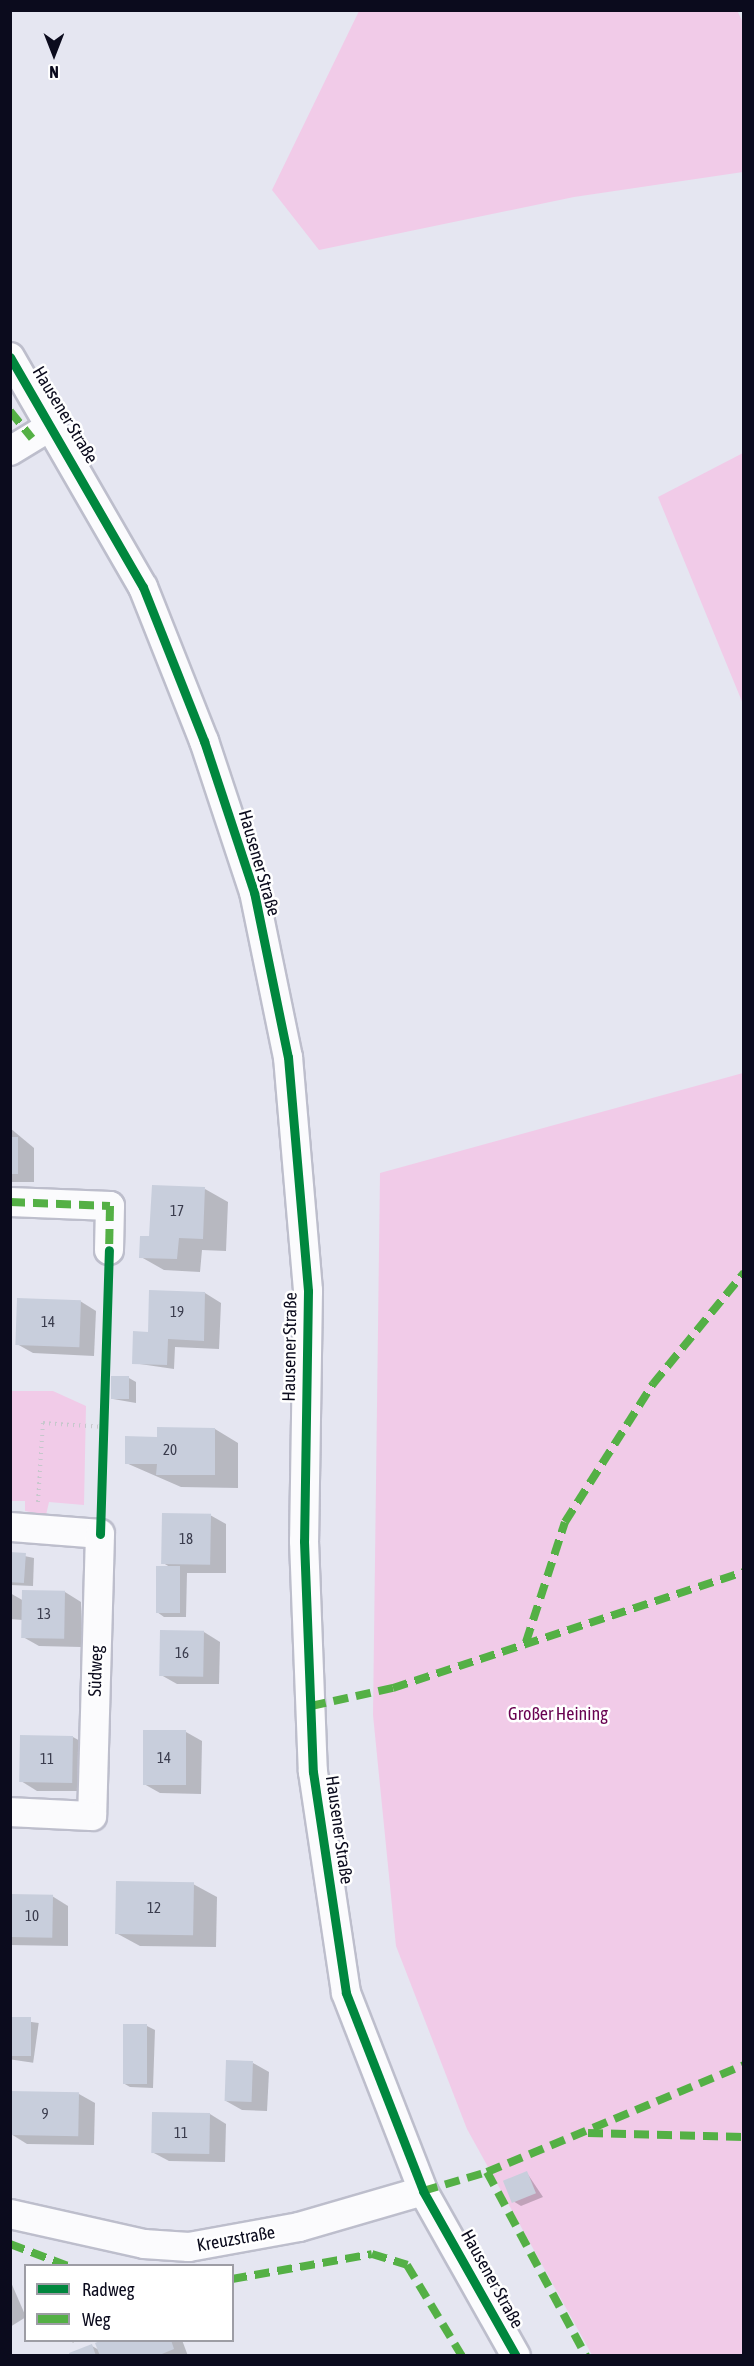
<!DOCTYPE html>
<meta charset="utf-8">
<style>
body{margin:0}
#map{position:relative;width:754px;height:2366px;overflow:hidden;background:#e5e6f1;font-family:"Asap Condensed",sans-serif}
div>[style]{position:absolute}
.green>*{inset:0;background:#f1cbe8}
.shadow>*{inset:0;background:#0003;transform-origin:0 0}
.building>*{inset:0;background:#c8cedc;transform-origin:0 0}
.path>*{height:4px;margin-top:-2px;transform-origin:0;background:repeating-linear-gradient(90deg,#c7c7cc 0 1.5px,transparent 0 6px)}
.roads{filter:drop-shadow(2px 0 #bdbecc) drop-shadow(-2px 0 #bdbecc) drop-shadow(0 2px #bdbecc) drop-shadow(0 -2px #bdbecc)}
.minor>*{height:28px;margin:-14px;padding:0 14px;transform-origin:14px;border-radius:14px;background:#fbfbfd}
.quiet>*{height:8px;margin-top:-4px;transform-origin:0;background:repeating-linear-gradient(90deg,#54b045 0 15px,transparent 0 23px)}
.cycleway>*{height:9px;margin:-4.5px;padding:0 4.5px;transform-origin:4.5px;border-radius:4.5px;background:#00873e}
span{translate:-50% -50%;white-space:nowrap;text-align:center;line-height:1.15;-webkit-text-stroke:5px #fff;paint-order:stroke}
.number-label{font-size:15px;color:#3a3c4d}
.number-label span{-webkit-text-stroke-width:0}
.street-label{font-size:18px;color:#0b0b1d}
.park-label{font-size:18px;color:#690351}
.frame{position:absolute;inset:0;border:12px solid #0b0b1d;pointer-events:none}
.legend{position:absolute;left:24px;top:2264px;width:210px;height:78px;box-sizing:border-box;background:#fff;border:2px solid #9d9da5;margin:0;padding:8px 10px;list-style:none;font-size:18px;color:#0b0b1d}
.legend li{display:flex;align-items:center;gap:12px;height:30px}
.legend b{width:30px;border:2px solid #9d9da5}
.north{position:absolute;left:24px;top:24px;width:60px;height:60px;-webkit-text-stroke:4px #fff;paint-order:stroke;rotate:180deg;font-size:16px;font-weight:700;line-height:24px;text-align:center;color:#0b0b1d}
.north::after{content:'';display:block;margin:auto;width:21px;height:27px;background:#0b0b1d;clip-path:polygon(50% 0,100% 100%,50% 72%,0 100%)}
</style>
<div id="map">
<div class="green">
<i style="clip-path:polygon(737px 10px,744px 25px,743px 172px,574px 197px,319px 250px,272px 190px,359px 11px)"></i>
<i style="clip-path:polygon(743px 453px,743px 704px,658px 497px)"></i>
<i style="clip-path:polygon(743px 1073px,743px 2355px,592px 2355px,467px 2129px,396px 1946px,373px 1715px,380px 1173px)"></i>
<i style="clip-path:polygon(11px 1391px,53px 1391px,86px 1406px,84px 1505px,49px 1502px,46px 1515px,25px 1511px,25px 1501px,11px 1501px)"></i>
</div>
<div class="shadow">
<i style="clip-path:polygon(10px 1128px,34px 1148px,34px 1182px,10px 1182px)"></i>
<i style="clip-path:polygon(205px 1189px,228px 1202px,226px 1251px,202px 1250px,200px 1272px,164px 1270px,141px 1257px)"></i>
<i style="clip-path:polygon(151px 1291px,205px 1293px,221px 1303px,219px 1349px,175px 1347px,174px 1369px,133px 1363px,149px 1333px)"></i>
<i style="clip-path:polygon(80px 1301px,96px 1311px,94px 1356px,33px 1353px,17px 1344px)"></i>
<i style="clip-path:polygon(129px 1378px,136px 1382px,136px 1403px,113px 1399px)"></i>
<i style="clip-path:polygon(158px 1429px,215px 1429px,238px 1443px,238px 1488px,181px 1487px,126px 1463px,158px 1438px)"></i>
<i style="clip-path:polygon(210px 1515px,226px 1524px,226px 1573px,187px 1573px,186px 1617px,164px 1617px,157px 1612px,170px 1567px,163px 1563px)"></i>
<i style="clip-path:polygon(10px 1553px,34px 1558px,33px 1586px,10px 1585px)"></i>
<i style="clip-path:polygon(24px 1592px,65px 1592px,81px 1602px,81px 1647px,39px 1646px,23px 1637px,23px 1620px,10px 1619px,10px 1593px,24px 1601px)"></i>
<i style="clip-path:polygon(204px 1632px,220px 1642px,219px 1684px,177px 1684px,161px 1675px)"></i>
<i style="clip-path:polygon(186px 1732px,202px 1741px,201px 1794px,160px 1793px,144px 1784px)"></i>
<i style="clip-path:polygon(73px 1737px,89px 1746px,88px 1791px,37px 1791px,21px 1781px)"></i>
<i style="clip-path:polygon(193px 1884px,217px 1897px,216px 1947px,140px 1946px,116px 1933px)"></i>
<i style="clip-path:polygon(10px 1896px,52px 1896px,68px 1906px,68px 1946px,10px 1945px)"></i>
<i style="left:10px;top:2019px;width:29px;height:40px;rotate:8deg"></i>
<i style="clip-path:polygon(147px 2026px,155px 2030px,153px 2088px,130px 2087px,123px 2083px)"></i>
<i style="clip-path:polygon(253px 2063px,269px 2072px,267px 2111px,242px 2110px,226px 2101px)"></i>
<i style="clip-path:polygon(79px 2094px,95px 2103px,94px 2145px,27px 2144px,11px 2134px)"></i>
<i style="clip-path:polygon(210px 2114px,226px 2124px,225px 2162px,169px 2161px,152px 2152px)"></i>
<i style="clip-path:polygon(527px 2173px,543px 2197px,521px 2206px,513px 2201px)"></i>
<i style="clip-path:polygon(10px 2280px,26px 2317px,10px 2327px)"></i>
<i style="clip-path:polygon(106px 2340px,182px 2340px,188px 2356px,71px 2356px,92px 2346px,99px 2350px)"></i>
</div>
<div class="building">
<i style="left:10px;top:1137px;width:8px;height:37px"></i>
<i style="clip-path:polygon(152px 1185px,205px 1187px,203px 1239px,179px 1238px,177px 1259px,139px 1258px,140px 1236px,149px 1236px)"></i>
<i style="clip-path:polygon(149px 1290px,205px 1292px,204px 1341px,168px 1339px,167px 1365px,132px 1364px,133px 1331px,148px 1332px)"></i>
<i style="left:17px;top:1298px;width:64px;height:47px;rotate:2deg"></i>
<i style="left:111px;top:1376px;width:18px;height:23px"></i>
<i style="clip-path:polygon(157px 1427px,215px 1428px,215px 1475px,156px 1475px,157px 1464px,125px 1464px,125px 1436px,157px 1437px)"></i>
<i style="left:162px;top:1513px;width:49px;height:51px;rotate:1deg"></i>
<i style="left:10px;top:1552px;width:16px;height:30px;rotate:4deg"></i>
<i style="left:156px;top:1566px;width:24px;height:47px"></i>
<i style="left:22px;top:1590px;width:43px;height:48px;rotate:1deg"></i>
<i style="left:160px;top:1630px;width:44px;height:46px;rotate:1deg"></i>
<i style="left:143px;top:1730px;width:43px;height:55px"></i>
<i style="left:20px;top:1735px;width:53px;height:47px;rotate:1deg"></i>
<i style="left:116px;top:1881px;width:78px;height:53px;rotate:1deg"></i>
<i style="left:10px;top:1894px;width:43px;height:43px;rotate:1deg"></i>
<i style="left:10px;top:2017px;width:21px;height:39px"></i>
<i style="left:123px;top:2024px;width:24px;height:60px"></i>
<i style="left:226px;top:2060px;width:27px;height:41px;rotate:2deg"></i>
<i style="left:10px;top:2091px;width:69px;height:44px;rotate:1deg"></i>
<i style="left:152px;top:2112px;width:58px;height:41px;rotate:1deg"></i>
<i style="left:527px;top:2171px;width:24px;height:26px;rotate:68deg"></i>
<i style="clip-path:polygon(102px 2340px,171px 2340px,174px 2349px,157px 2356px,100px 2356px,95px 2343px)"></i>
<i style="clip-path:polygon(92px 2344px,96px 2356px,70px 2356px,69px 2353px)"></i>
</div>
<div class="path">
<i style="left:38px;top:1502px;width:79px;rotate:-86.4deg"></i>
<i style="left:43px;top:1423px;width:60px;rotate:3.8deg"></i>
<i style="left:72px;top:2341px;width:3px;rotate:-18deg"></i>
</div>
<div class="roads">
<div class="minor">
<i style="left:10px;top:357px;width:266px;rotate:60deg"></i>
<i style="left:143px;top:587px;width:166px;rotate:68.4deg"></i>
<i style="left:204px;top:741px;width:159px;rotate:71.7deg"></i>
<i style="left:254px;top:892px;width:168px;rotate:78.4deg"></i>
<i style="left:288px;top:1057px;width:235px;rotate:85.1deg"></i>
<i style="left:308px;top:1291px;width:250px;rotate:90.9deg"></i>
<i style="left:304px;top:1541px;width:231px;rotate:87.8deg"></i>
<i style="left:313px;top:1772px;width:223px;rotate:81.5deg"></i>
<i style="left:346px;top:1993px;width:212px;rotate:68.7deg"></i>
<i style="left:423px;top:2191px;width:189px;rotate:60.6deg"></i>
<i style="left:10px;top:451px;width:50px;rotate:-31.2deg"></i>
<i style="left:10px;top:1202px;width:100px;rotate:2.3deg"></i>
<i style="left:110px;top:1206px;width:44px;rotate:91.3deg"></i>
<i style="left:10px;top:1527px;width:90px;rotate:4.4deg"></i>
<i style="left:100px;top:1534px;width:282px;rotate:91.6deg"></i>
<i style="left:92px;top:1816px;width:82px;rotate:-177.2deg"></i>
<i style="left:10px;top:2214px;width:137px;rotate:12.6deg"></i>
<i style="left:144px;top:2244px;width:45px;rotate:3.8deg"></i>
<i style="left:189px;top:2247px;width:112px;rotate:-10.3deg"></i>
<i style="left:299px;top:2227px;width:129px;rotate:-16.2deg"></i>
</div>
</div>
<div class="quiet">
<i style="left:10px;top:411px;width:35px;rotate:51deg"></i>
<i style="left:10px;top:1202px;width:100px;rotate:2.3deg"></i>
<i style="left:110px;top:1206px;width:48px;rotate:91.2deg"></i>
<i style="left:526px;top:1642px;width:126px;rotate:-72deg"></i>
<i style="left:565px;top:1522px;width:164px;rotate:-57.5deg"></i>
<i style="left:653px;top:1384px;width:144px;rotate:-50.7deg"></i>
<i style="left:311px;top:1706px;width:84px;rotate:-12.4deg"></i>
<i style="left:393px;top:1688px;width:370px;rotate:-18.3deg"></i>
<i style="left:588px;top:2133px;width:156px;rotate:1.5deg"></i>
<i style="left:487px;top:2172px;width:278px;rotate:-22.6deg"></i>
<i style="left:423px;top:2191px;width:67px;rotate:-16.5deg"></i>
<i style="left:487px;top:2172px;width:209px;rotate:61.7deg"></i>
<i style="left:10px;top:2244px;width:62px;rotate:20.8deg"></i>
<i style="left:232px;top:2279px;width:142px;rotate:-10.1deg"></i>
<i style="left:372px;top:2254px;width:37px;rotate:17deg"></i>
<i style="left:407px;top:2265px;width:106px;rotate:58.9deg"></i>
</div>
<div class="cycleway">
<i style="left:10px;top:357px;width:266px;rotate:60deg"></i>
<i style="left:143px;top:587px;width:166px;rotate:68.4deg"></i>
<i style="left:204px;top:741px;width:159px;rotate:71.7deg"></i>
<i style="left:254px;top:892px;width:168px;rotate:78.4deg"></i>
<i style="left:288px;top:1057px;width:235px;rotate:85.1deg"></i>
<i style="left:308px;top:1291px;width:250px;rotate:90.9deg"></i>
<i style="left:304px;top:1541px;width:231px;rotate:87.8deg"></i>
<i style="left:313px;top:1772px;width:223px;rotate:81.5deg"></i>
<i style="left:346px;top:1993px;width:212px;rotate:68.7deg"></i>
<i style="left:423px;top:2191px;width:189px;rotate:60.6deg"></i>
<i style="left:100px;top:1534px;width:284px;rotate:-88.2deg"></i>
</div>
<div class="number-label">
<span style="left:177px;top:1211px">17</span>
<span style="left:177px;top:1312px">19</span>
<span style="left:48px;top:1322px">14</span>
<span style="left:170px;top:1450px">20</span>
<span style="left:186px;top:1539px">18</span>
<span style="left:44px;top:1614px">13</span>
<span style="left:182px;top:1653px">16</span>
<span style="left:164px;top:1758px">14</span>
<span style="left:47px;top:1759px">11</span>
<span style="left:154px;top:1908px">12</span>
<span style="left:32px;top:1916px">10</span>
<span style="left:45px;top:2114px">9</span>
<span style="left:181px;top:2133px">11</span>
</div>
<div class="street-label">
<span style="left:65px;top:415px;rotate:59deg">Hausener Straße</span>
<span style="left:259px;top:863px;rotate:74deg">Hausener Straße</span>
<span style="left:290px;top:1347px;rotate:-89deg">Hausener Straße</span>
<span style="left:96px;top:1671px;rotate:-88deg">Südweg</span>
<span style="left:339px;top:1830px;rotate:82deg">Hausener Straße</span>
<span style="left:236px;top:2239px;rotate:-10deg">Kreuzstraße</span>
<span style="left:492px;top:2279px;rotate:61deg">Hausener Straße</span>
</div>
<div class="park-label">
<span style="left:558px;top:1714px">Großer Heining</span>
</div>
<div class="frame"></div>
<ul class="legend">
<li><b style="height:8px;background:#00873e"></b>Radweg</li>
<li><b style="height:8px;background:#54b045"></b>Weg</li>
</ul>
<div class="north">N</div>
</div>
